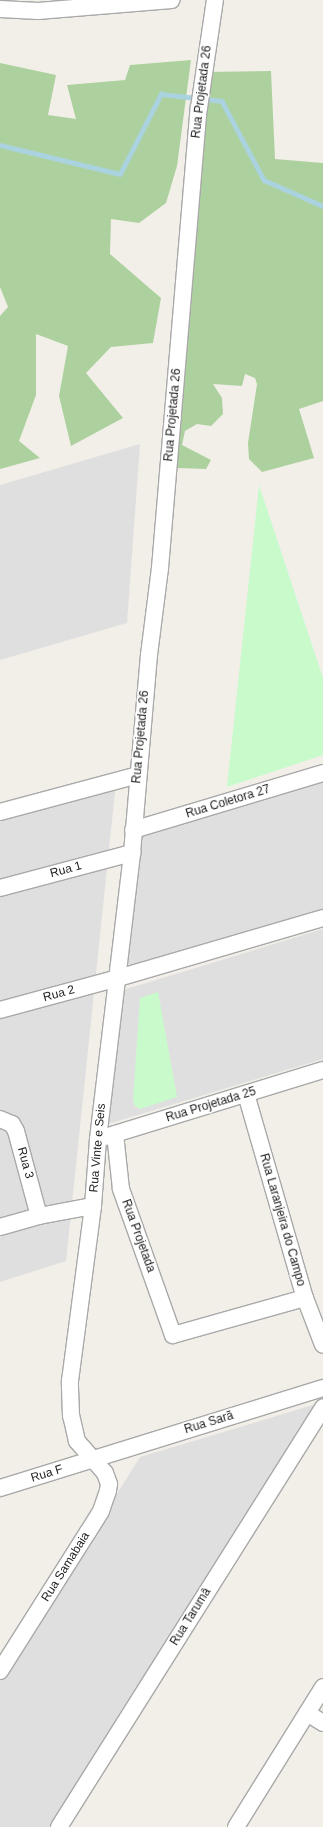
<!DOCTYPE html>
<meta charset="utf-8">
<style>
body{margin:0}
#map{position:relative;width:323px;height:1827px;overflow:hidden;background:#f2efe9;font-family:Arial,sans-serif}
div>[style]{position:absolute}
.residential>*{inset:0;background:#e0dfdf}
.forest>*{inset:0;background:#add19e}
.park>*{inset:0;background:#c8facc}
.stream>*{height:4.5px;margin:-2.25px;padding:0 2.25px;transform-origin:2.25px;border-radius:2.25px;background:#aad3df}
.roads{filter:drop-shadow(1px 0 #a9a9a9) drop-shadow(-1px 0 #a9a9a9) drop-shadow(0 1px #a9a9a9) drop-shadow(0 -1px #a9a9a9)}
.minor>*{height:16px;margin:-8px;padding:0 8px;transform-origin:8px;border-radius:8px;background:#fff}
span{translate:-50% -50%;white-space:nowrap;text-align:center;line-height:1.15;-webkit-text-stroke:3.5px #fff;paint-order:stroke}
.street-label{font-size:12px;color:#222}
</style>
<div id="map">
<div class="residential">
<i style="clip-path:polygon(140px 444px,127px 623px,0 660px,0 485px)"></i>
<i style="clip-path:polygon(323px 778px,323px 909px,125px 968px,137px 836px)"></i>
<i style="clip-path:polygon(116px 782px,66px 1261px,0 1282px,0 816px)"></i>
<i style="clip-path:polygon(323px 929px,323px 1059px,108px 1124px,120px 991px)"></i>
<i style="clip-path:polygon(323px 1402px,56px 1827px,0 1827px,0 1681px,140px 1457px)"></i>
</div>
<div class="forest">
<i style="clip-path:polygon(191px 60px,177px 166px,166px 203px,139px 223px,111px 219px,110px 254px,161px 298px,153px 343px,111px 347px,86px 373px,123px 418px,71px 446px,59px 396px,68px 346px,36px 334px,36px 395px,19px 441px,40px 458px,0 469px,0 316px,8px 307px,0 287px,0 63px,56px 75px,48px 115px,76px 119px,67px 85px,125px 80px,130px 65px)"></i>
<i style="clip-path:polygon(271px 71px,275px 159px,323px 163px,323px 401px,299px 409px,314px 458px,262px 472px,249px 459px,248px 443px,257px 384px,255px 378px,245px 374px,242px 386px,213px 384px,222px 398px,223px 414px,211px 426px,197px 424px,185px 431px,182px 445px,211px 460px,206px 469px,177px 468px,170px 462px,205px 72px)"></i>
</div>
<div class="park">
<i style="clip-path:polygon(259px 485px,323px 678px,323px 755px,227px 787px)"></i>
<i style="clip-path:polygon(158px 992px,177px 1097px,140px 1109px,135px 1106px,133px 1100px,140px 998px)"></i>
</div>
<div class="stream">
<i style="left:0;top:145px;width:123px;rotate:13.6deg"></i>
<i style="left:120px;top:174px;width:90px;rotate:-62.9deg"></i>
<i style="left:161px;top:94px;width:61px;rotate:6.5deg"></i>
<i style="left:222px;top:101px;width:89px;rotate:62deg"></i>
<i style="left:264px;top:180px;width:64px;rotate:23.8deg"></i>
</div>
<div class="roads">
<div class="minor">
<i style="left:0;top:9px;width:38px;rotate:3deg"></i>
<i style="left:38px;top:11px;width:134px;rotate:-4.7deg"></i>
<i style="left:0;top:812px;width:143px;rotate:-15deg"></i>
<i style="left:133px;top:830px;width:198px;rotate:-16.7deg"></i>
<i style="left:0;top:888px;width:137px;rotate:-14.9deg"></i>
<i style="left:0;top:1010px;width:122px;rotate:-15.2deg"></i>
<i style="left:118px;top:978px;width:214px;rotate:-16.3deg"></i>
<i style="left:246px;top:1094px;width:212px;rotate:73.9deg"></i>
<i style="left:305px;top:1298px;width:50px;rotate:69deg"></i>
<i style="left:0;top:1119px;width:13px;rotate:23deg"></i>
<i style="left:12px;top:1124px;width:8px;rotate:60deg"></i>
<i style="left:16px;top:1131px;width:88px;rotate:74.9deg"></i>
<i style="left:115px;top:1134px;width:55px;rotate:83.8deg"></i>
<i style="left:121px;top:1189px;width:155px;rotate:70.4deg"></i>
<i style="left:173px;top:1335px;width:137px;rotate:-15.7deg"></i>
<i style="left:105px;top:1137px;width:228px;rotate:-17.1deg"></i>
<i style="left:0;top:1227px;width:41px;rotate:-15.8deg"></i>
<i style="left:39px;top:1216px;width:55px;rotate:-10.5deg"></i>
<i style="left:0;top:1488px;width:338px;rotate:-17.2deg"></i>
<i style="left:0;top:1671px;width:165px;rotate:-57.7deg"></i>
<i style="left:88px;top:1532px;width:25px;rotate:-58deg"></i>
<i style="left:101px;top:1511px;width:21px;rotate:-71deg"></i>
<i style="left:108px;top:1491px;width:7px;rotate:-82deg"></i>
<i style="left:109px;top:1484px;width:12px;rotate:-110deg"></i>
<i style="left:105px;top:1473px;width:43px;rotate:-131.2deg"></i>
<i style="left:77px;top:1441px;width:26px;rotate:-103deg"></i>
<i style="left:71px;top:1416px;width:35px;rotate:-92deg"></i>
<i style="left:70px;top:1381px;width:177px;rotate:-82.5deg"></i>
<i style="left:93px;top:1206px;width:67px;rotate:-85.7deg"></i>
<i style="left:98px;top:1139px;width:288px;rotate:-83.2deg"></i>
<i style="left:132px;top:853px;width:199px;rotate:-85.1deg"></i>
<i style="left:149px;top:655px;width:88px;rotate:-82.8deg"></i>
<i style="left:160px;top:568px;width:462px;rotate:-85.2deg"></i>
<i style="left:199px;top:108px;width:109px;rotate:-81.6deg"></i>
<i style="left:307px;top:1713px;width:19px;rotate:32deg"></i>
<i style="left:59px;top:1827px;width:496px;rotate:-57.8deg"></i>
<i style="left:236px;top:1827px;width:165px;rotate:-58.1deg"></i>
</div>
</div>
<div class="street-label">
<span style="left:202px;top:92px;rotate:-83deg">Rua Projetada 26</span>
<span style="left:173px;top:415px;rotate:-85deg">Rua Projetada 26</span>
<span style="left:141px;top:737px;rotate:-85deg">Rua Projetada 26</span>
<span style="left:228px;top:802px;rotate:-17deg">Rua Coletora 27</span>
<span style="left:66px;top:870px;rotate:-15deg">Rua 1</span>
<span style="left:59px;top:994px;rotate:-15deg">Rua 2</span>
<span style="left:211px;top:1105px;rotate:-17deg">Rua Projetada 25</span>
<span style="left:98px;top:1148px;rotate:-85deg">Rua Vinte e Seis</span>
<span style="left:25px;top:1163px;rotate:75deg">Rua 3</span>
<span style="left:282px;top:1220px;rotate:74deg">Rua Laranjeira do Campo</span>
<span style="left:138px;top:1236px;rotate:70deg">Rua Projetada</span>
<span style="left:209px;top:1423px;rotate:-17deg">Rua Sarã</span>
<span style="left:47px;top:1474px;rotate:-17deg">Rua F</span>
<span style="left:66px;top:1567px;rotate:-58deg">Rua Samabaia</span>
<span style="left:191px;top:1617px;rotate:-58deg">Rua Tarumâ</span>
</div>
</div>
